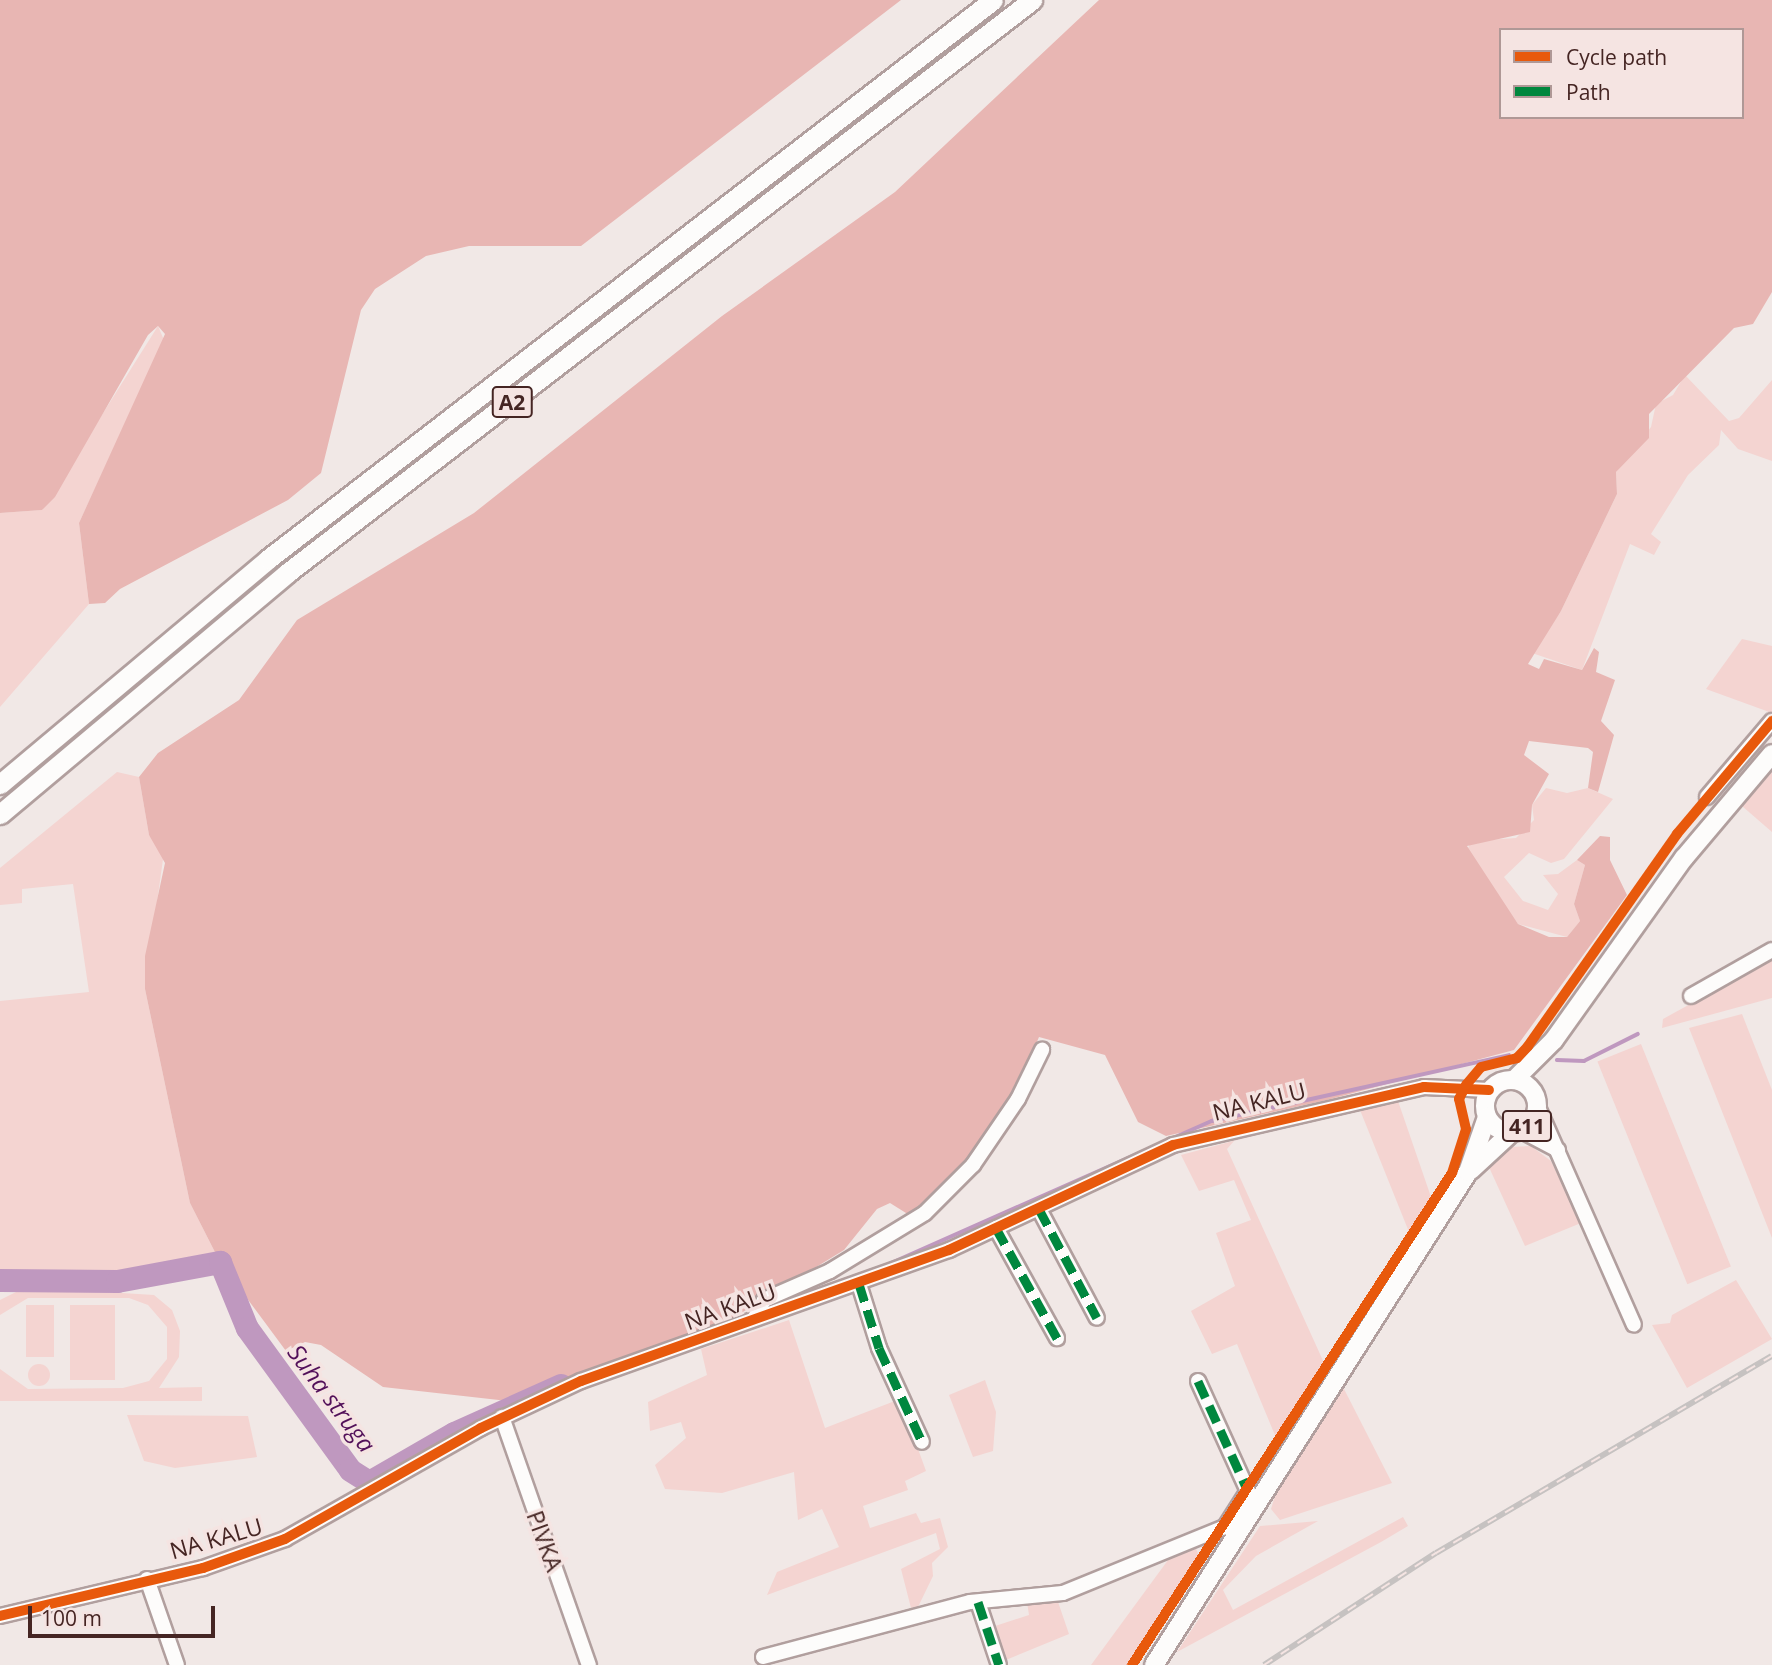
<!DOCTYPE html>
<style>
body{margin:0}
#map{position:relative;width:1772px;height:1665px;overflow:hidden;background:#f1e8e6;font-family:"Open Sans",sans-serif}
div>[style]{position:absolute}
.green>*{inset:0;background:#f4d4d1;transform-origin:0 0}
.round{border-radius:50%}
.forest>*{inset:0;background:#e8b6b3}
.stream>*{height:3.5px;margin:-1.75px;padding:0 1.75px;transform-origin:1.75px;border-radius:1.75px;background:#bf98bf}
.river>*{height:23px;margin:-11.5px;padding:0 11.5px;transform-origin:11.5px;border-radius:11.5px;background:#bf98bf}
.roads{filter:drop-shadow(2px 0 #b19f9e) drop-shadow(-2px 0 #b19f9e) drop-shadow(0 2px #b19f9e) drop-shadow(0 -2px #b19f9e)}
.minor>*{height:14px;margin:-7px;padding:0 7px;transform-origin:7px;border-radius:7px;background:#fdfcfb}
.major>*{height:18px;margin:-9px;padding:0 9px;transform-origin:9px;border-radius:9px;background:#fdfcfb}
.major>.ring{margin:-9px;padding:0;box-sizing:content-box;background:none;border:18px solid #fdfcfb;border-radius:50%}
.highway>*{height:19px;margin:-9.5px;padding:0 9.5px;transform-origin:9.5px;border-radius:9.5px;background:#fdfcfb}
.rail>*{height:6px;margin-top:-3px;transform-origin:0;background:repeating-linear-gradient(90deg,#f5e4e2 0 10px,#c6c2c1 0 20px);box-sizing:border-box;border-block:2px solid #c6c2c1}
.quiet>*{height:9px;margin-top:-4.5px;transform-origin:0;background:repeating-linear-gradient(90deg,#00873e 0 18px,transparent 0 27px)}
.cycleway>*{height:10px;margin:-5px;padding:0 5px;transform-origin:5px;border-radius:5px;background:#e8590c}
span{translate:-50% -50%;white-space:nowrap;text-align:center;line-height:1.15;-webkit-text-stroke:7px #f5e4e2;paint-order:stroke}
.shield-label span{padding:2px 5px;background:#f5e4e2;border:2px solid;border-radius:5px;-webkit-text-stroke-width:0}
.shield-label{font-size:21px;color:#452523;font-weight:700}
.street-label{font-size:23px;color:#452523}
.water-label{font-size:24px;color:#521059;font-style:italic}
.legend{position:absolute;left:1499px;top:28px;width:245px;height:91px;box-sizing:border-box;background:#f5e4e2;border:2px solid #af9896;margin:0;padding:9px 12px;list-style:none;font-size:21px;color:#452523}
.legend li{display:flex;align-items:center;gap:14px;height:35px}
.legend b{width:35px;border:2px solid #af9896}
.scale{position:absolute;left:28px;top:1606px;width:187px;height:32px;box-sizing:border-box;border:4px solid #452523;border-top:0;padding-left:9px;font-size:21px;line-height:24px;white-space:nowrap;color:#452523;-webkit-text-stroke:5px #f5e4e2;paint-order:stroke}
</style>
<div id="map">
<div class="green">
<i style="clip-path:polygon(158px 326px,164px 340px,79px 523px,89px 604px,0 707px,0 513px,42px 510px)"></i>
<i style="clip-path:polygon(1685px 375px,1729px 421px,1739px 418px,1772px 380px,1772px 461px,1738px 449px,1721px 430px,1719px 445px,1688px 475px,1651px 534px,1661px 542px,1654px 555px,1630px 544px,1582px 670px,1532px 653px,1561px 611px,1617px 494px,1616px 472px,1651px 427px,1656px 404px,1673px 395px)"></i>
<i style="clip-path:polygon(1742px 639px,1772px 646px,1772px 713px,1706px 689px)"></i>
<i style="clip-path:polygon(1772px 770px,1772px 832px,1742px 806px)"></i>
<i style="clip-path:polygon(117px 772px,139px 777px,149px 835px,164px 852px,145px 989px,190px 1203px,220px 1262px,117px 1281px,0 1280px,0 1001px,89px 992px,73px 884px,22px 889px,22px 903px,0 905px,0 868px)"></i>
<i style="clip-path:polygon(1546px 788px,1567px 793px,1588px 788px,1613px 799px,1564px 859px,1551px 863px,1529px 853px,1504px 877px,1523px 901px,1548px 910px,1558px 894px,1543px 875px,1558px 874px,1577px 860px,1585px 865px,1574px 904px,1580px 921px,1567px 937px,1518px 924px,1466px 853px,1471px 841px,1516px 838px,1534px 820px,1532px 805px)"></i>
<i style="clip-path:polygon(1772px 959px,1772px 998px,1662px 1028px,1663px 1019px)"></i>
<i style="clip-path:polygon(1742px 1014px,1772px 1090px,1772px 1238px,1689px 1028px)"></i>
<i style="left:1641px;top:1044px;width:240px;height:47px;rotate:68deg"></i>
<i style="clip-path:polygon(1398px 1101px,1431px 1197px,1409px 1232px,1360px 1110px)"></i>
<i style="clip-path:polygon(1326px 1116px,1234px 1141px,1227px 1149px,1325px 1365px,1277px 1440px,1237px 1344px,1212px 1354px,1191px 1311px,1235px 1286px,1216px 1233px,1251px 1220px,1234px 1180px,1199px 1191px,1181px 1155px)"></i>
<i style="clip-path:polygon(1531px 1146px,1551px 1161px,1581px 1223px,1525px 1246px,1488px 1165px,1510px 1147px)"></i>
<i style="clip-path:polygon(1736px 1280px,1772px 1339px,1687px 1388px,1652px 1325px,1670px 1323px,1672px 1315px)"></i>
<i style="clip-path:polygon(26px 1287px,154px 1295px,172px 1310px,180px 1331px,179px 1357px,159px 1388px,202px 1387px,202px 1401px,0 1401px,0 1369px,28px 1389px,123px 1388px,149px 1381px,167px 1359px,167px 1327px,148px 1305px,129px 1298px,28px 1298px,0 1315px,0 1300px)"></i>
<i style="left:26px;top:1305px;width:28px;height:52px"></i>
<i style="left:70px;top:1305px;width:45px;height:75px"></i>
<i style="clip-path:polygon(789px 1320px,825px 1428px,900px 1399px,926px 1471px,905px 1481px,908px 1490px,863px 1506px,870px 1528px,916px 1513px,921px 1523px,940px 1518px,948px 1547px,932px 1563px,933px 1576px,918px 1607px,911px 1608px,901px 1569px,940px 1549px,936px 1533px,767px 1595px,777px 1572px,839px 1547px,822px 1509px,798px 1520px,794px 1472px,722px 1493px,665px 1489px,655px 1465px,686px 1438px,681px 1422px,650px 1431px,648px 1402px,707px 1375px,701px 1349px)"></i>
<i class="round" style="left:28px;top:1364px;width:22px;height:22px"></i>
<i style="clip-path:polygon(985px 1380px,996px 1412px,993px 1451px,973px 1457px,949px 1395px)"></i>
<i style="clip-path:polygon(1343px 1387px,1392px 1483px,1280px 1520px,1271px 1509px,1275px 1496px)"></i>
<i style="clip-path:polygon(127px 1415px,248px 1416px,257px 1457px,175px 1468px,144px 1461px)"></i>
<i style="clip-path:polygon(1403px 1517px,1408px 1526px,1381px 1542px,1177px 1652px,1260px 1526px,1318px 1521px,1256px 1556px,1223px 1590px,1233px 1610px)"></i>
<i style="clip-path:polygon(1194px 1544px,1200px 1558px,1127px 1665px,1091px 1665px,1171px 1556px)"></i>
<i style="clip-path:polygon(1057px 1599px,1069px 1634px,1001px 1662px,989px 1628px,1029px 1615px,1027px 1602px)"></i>
</div>
<div class="forest">
<i style="clip-path:polygon(0 0,901px 0,581px 246px,469px 246px,426px 256px,375px 289px,361px 310px,321px 473px,288px 500px,120px 589px,105px 603px,89px 604px,79px 523px,165px 334px,158px 326px,148px 335px,55px 497px,42px 510px,0 513px)"></i>
<i style="clip-path:polygon(evenodd,1099px 0,1772px 0,1772px 292px,1753px 324px,1734px 328px,1649px 414px,1649px 438px,1616px 472px,1617px 494px,1561px 611px,1528px 664px,1539px 669px,1544px 659px,1582px 670px,1594px 648px,1599px 652px,1596px 672px,1615px 680px,1601px 721px,1614px 735px,1598px 792px,1588px 788px,1593px 752px,1588px 748px,1529px 741px,1524px 755px,1549px 774px,1532px 805px,1530px 832px,1467px 846px,1518px 924px,1549px 937px,1567px 937px,1580px 921px,1574px 904px,1585px 865px,1577px 860px,1600px 836px,1610px 837px,1610px 860px,1627px 895px,1514px 1050px,1327px 1100px,1166px 1136px,1138px 1122px,1105px 1055px,1039px 1037px,1004px 1120px,914px 1218px,890px 1203px,877px 1209px,844px 1250px,728px 1321px,517px 1402px,383px 1387px,321px 1345px,305px 1342px,286px 1351px,220px 1262px,190px 1203px,145px 989px,145px 956px,165px 863px,149px 835px,139px 777px,158px 753px,239px 700px,297px 620px,474px 513px,722px 316px,895px 192px,1099px 0,1501px 30px,1742px 30px,1742px 117px,1501px 117px,1501px 30px)"></i>
</div>
<div class="stream">
<i style="left:1557px;top:1060px;width:27px;rotate:2deg"></i>
<i style="left:1584px;top:1061px;width:60px;rotate:-26.6deg"></i>
<i style="left:889px;top:1264px;width:353px;rotate:-23.9deg"></i>
<i style="left:1212px;top:1121px;width:304px;rotate:-12.5deg"></i>
</div>
<div class="river">
<i style="left:0;top:1280px;width:117px;rotate:0.5deg"></i>
<i style="left:117px;top:1281px;width:105px;rotate:-10.5deg"></i>
<i style="left:220px;top:1262px;width:71px;rotate:67.8deg"></i>
<i style="left:247px;top:1328px;width:175px;rotate:54deg"></i>
<i style="left:350px;top:1470px;width:22px;rotate:32deg"></i>
<i style="left:369px;top:1482px;width:98px;rotate:-30deg"></i>
<i style="left:454px;top:1433px;width:117px;rotate:-24.2deg"></i>
</div>
<div class="roads">
<div class="minor">
<i style="left:1707px;top:797px;width:100px;rotate:-49.5deg"></i>
<i style="left:1691px;top:996px;width:93px;rotate:-29.6deg"></i>
<i style="left:1537px;top:1105px;width:240px;rotate:66.2deg"></i>
<i style="left:1520px;top:1130px;width:43px;rotate:27.8deg"></i>
<i style="left:1039px;top:1209px;width:123px;rotate:62deg"></i>
<i style="left:996px;top:1228px;width:126px;rotate:61deg"></i>
<i style="left:859px;top:1284px;width:67px;rotate:72.6deg"></i>
<i style="left:879px;top:1348px;width:103px;rotate:65.4deg"></i>
<i style="left:754px;top:1319px;width:21px;rotate:-62deg"></i>
<i style="left:764px;top:1300px;width:72px;rotate:-23.7deg"></i>
<i style="left:830px;top:1271px;width:111px;rotate:-31.4deg"></i>
<i style="left:925px;top:1213px;width:68px;rotate:-45deg"></i>
<i style="left:973px;top:1165px;width:80px;rotate:-55.7deg"></i>
<i style="left:1018px;top:1099px;width:55px;rotate:-63.9deg"></i>
<i style="left:1198px;top:1381px;width:121px;rotate:65.6deg"></i>
<i style="left:1248px;top:1491px;width:43px;rotate:122.6deg"></i>
<i style="left:502px;top:1417px;width:263px;rotate:70.7deg"></i>
<i style="left:147px;top:1579px;width:91px;rotate:70.8deg"></i>
<i style="left:978px;top:1602px;width:66px;rotate:71.6deg"></i>
<i style="left:0;top:1616px;width:209px;rotate:-13.3deg"></i>
<i style="left:203px;top:1568px;width:87px;rotate:-19.5deg"></i>
<i style="left:285px;top:1539px;width:225px;rotate:-29.5deg"></i>
<i style="left:481px;top:1428px;width:110px;rotate:-25.2deg"></i>
<i style="left:581px;top:1381px;width:391px;rotate:-19.6deg"></i>
<i style="left:949px;top:1250px;width:247px;rotate:-25.1deg"></i>
<i style="left:1173px;top:1145px;width:258px;rotate:-13deg"></i>
<i style="left:1424px;top:1087px;width:65px;rotate:2.6deg"></i>
<i style="left:763px;top:1657px;width:214px;rotate:-14.9deg"></i>
<i style="left:970px;top:1602px;width:93px;rotate:-5.5deg"></i>
<i style="left:1063px;top:1593px;width:175px;rotate:-22.2deg"></i>
<i style="left:1225px;top:1527px;width:18px"></i>
</div>
<div class="major">
<i style="left:1515px;top:1079px;width:55px;rotate:-45deg"></i>
<i style="left:1554px;top:1040px;width:224px;rotate:-54.5deg"></i>
<i style="left:1684px;top:858px;width:136px;rotate:-49.8deg"></i>
<i class="ring" style="left:1485px;top:1080px;width:34px;height:34px"></i>
<i style="left:1471px;top:1170px;width:56px;rotate:-42.8deg"></i>
<i style="left:1154px;top:1665px;width:585px;rotate:-57.51deg"></i>
<i style="left:1468px;top:1172px;width:58px;rotate:-70.9deg"></i>
</div>
<div class="highway">
<i style="left:0;top:784px;width:350px;rotate:-40deg"></i>
<i style="left:268px;top:559px;width:915px;rotate:-37.63deg"></i>
<i style="left:0;top:814px;width:375px;rotate:-40deg"></i>
<i style="left:287px;top:573px;width:940px;rotate:-37.56deg"></i>
</div>
</div>
<div class="rail">
<i style="left:1264px;top:1665px;width:205px;rotate:-33.1deg"></i>
<i style="left:1436px;top:1553px;width:389px;rotate:-30.4deg"></i>
</div>
<div class="quiet">
<i style="left:1039px;top:1209px;width:123px;rotate:62deg"></i>
<i style="left:996px;top:1228px;width:126px;rotate:61deg"></i>
<i style="left:859px;top:1284px;width:67px;rotate:72.6deg"></i>
<i style="left:879px;top:1348px;width:103px;rotate:65.4deg"></i>
<i style="left:1198px;top:1381px;width:121px;rotate:65.6deg"></i>
<i style="left:978px;top:1602px;width:66px;rotate:71.6deg"></i>
</div>
<div class="cycleway">
<i style="left:0;top:1616px;width:209px;rotate:-13.3deg"></i>
<i style="left:203px;top:1568px;width:87px;rotate:-19.5deg"></i>
<i style="left:285px;top:1539px;width:225px;rotate:-29.5deg"></i>
<i style="left:481px;top:1428px;width:110px;rotate:-25.2deg"></i>
<i style="left:581px;top:1381px;width:391px;rotate:-19.6deg"></i>
<i style="left:949px;top:1250px;width:247px;rotate:-25.1deg"></i>
<i style="left:1173px;top:1145px;width:258px;rotate:-13deg"></i>
<i style="left:1424px;top:1087px;width:65px;rotate:2.6deg"></i>
<i style="left:1132px;top:1665px;width:587px;rotate:-56.96deg"></i>
<i style="left:1452px;top:1173px;width:46px;rotate:-72.3deg"></i>
<i style="left:1466px;top:1129px;width:31px;rotate:-103deg"></i>
<i style="left:1459px;top:1099px;width:16px;rotate:-63deg"></i>
<i style="left:1466px;top:1085px;width:23px;rotate:-50deg"></i>
<i style="left:1481px;top:1067px;width:37px;rotate:-14deg"></i>
<i style="left:1517px;top:1058px;width:16px;rotate:-47deg"></i>
<i style="left:1528px;top:1046px;width:259px;rotate:-54.9deg"></i>
<i style="left:1677px;top:834px;width:148px;rotate:-49.9deg"></i>
</div>
<div class="shield-label">
<span style="left:512px;top:402px">A2</span>
<span style="left:1527px;top:1126px">411</span>
</div>
<div class="street-label">
<span style="left:1259px;top:1101px;rotate:-14deg">NA KALU</span>
<span style="left:730px;top:1306px;rotate:-20deg">NA KALU</span>
<span style="left:216px;top:1538px;rotate:-16deg">NA KALU</span>
<span style="left:545px;top:1541px;rotate:70deg">PIVKA</span>
</div>
<div class="water-label">
<span style="left:332px;top:1398px;rotate:53deg">Suha struga</span>
</div>
<ul class="legend">
<li><b style="height:9px;background:#e8590c"></b>Cycle path</li>
<li><b style="height:9px;background:#00873e"></b>Path</li>
</ul>
<div class="scale">100 m</div>
</div>
